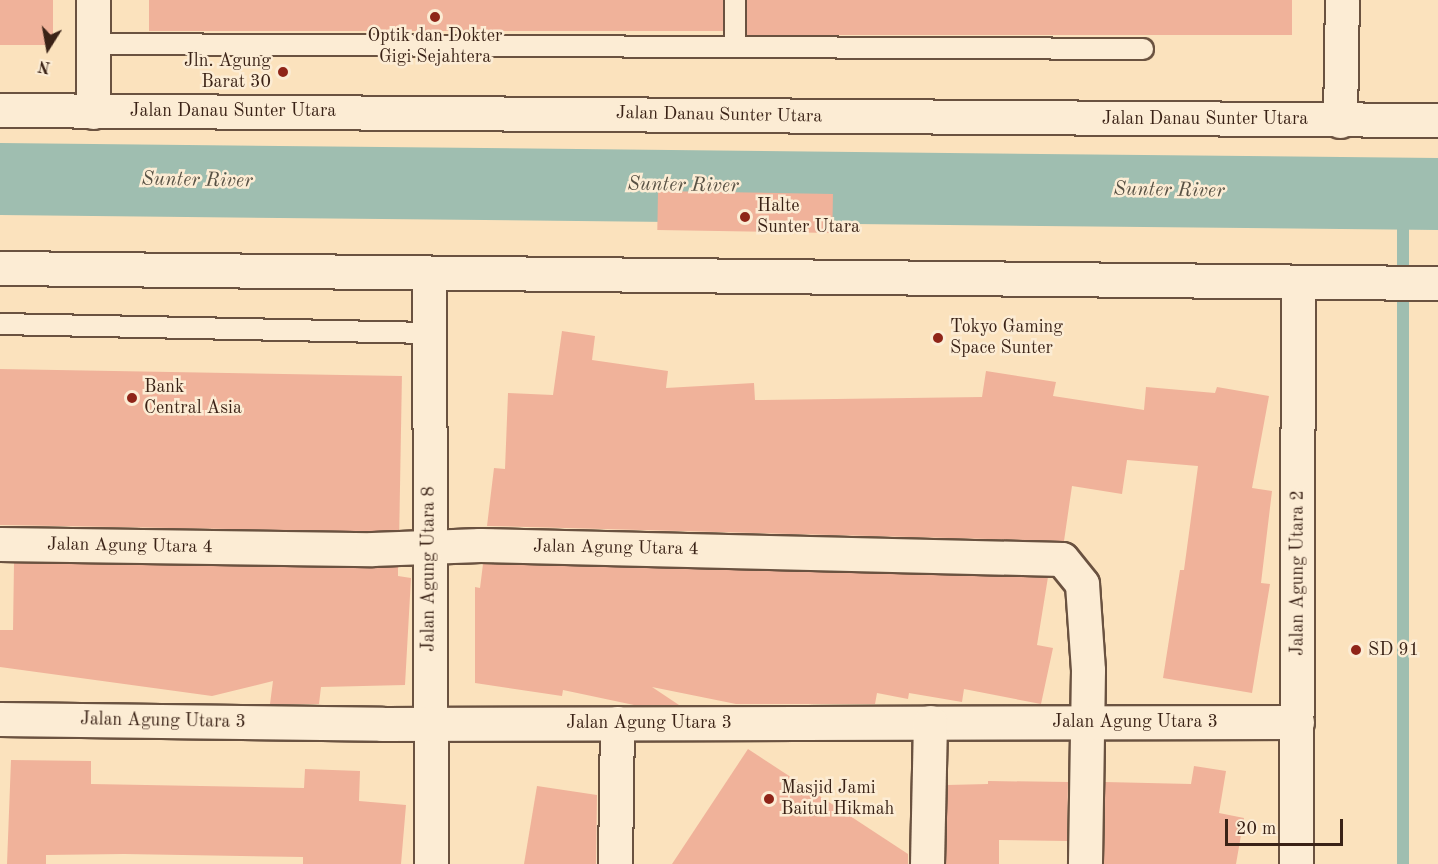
<!DOCTYPE html>
<style>
body{margin:0}
#map{position:relative;width:1438px;height:864px;overflow:hidden;background:#fbe2bd;font-family:"Old Standard TT",serif}
div>[style]{position:absolute}
.stream>*{height:12px;margin:-6px;padding:0 6px;transform-origin:6px;border-radius:6px;background:#9fbeb0}
.river>*{height:72px;margin:-36px;padding:0 36px;transform-origin:36px;border-radius:36px;background:#9fbeb0}
.building>*{inset:0;background:#f0b29a;transform-origin:0 0}
.roads{filter:drop-shadow(2px 0 #6a5240) drop-shadow(-2px 0 #6a5240) drop-shadow(0 2px #6a5240) drop-shadow(0 -2px #6a5240)}
.service>*{height:20px;margin:-10px;padding:0 10px;transform-origin:10px;border-radius:10px;background:#fcecd4}
.minor>*{height:33px;margin:-16.5px;padding:0 16.5px;transform-origin:16.5px;border-radius:16.5px;background:#fcecd4}
.secondary>*{height:33px;margin:-16.5px;padding:0 16.5px;transform-origin:16.5px;border-radius:16.5px;background:#fcecd4}
.dots>*{width:16px;height:16px;translate:-50% -50%;box-sizing:border-box;border:3px solid #fcecd4;border-radius:50%}
span{translate:-50% -50%;white-space:nowrap;text-align:center;line-height:1.15;-webkit-text-stroke:5px #fcecd4;paint-order:stroke}
.poi-label{font-size:18px;color:#3a2216}
.right{translate:-100% -50%;text-align:right}
.left{translate:0 -50%;text-align:left}
.street-label{font-size:18px;color:#3a2216}
.water-label{font-size:20px;color:#585144;font-style:italic}
.north{position:absolute;left:18px;top:18px;width:60px;height:60px;-webkit-text-stroke:4px #fcecd4;paint-order:stroke;rotate:191deg;font-size:16px;font-weight:700;line-height:24px;text-align:center;color:#3a2216}
.north::after{content:'';display:block;margin:auto;width:21px;height:27px;background:#3a2216;clip-path:polygon(50% 0,100% 100%,50% 72%,0 100%)}
.scale{position:absolute;left:1225px;top:819px;width:118px;height:27px;box-sizing:border-box;border:3px solid #3a2216;border-top:0;padding-left:8px;font-size:18px;line-height:21px;white-space:nowrap;color:#3a2216;-webkit-text-stroke:4px #fcecd4;paint-order:stroke}
</style>
<div id="map">
<div class="stream">
<i style="left:1403px;top:194px;width:670px;rotate:90deg"></i>
</div>
<div class="river">
<i style="left:0;top:179px;width:1438px;rotate:0.6deg"></i>
</div>
<div class="building">
<i style="left:0;top:0;width:53px;height:45px"></i>
<i style="left:149px;top:0;width:574px;height:31px"></i>
<i style="left:747px;top:0;width:545px;height:35px"></i>
<i style="left:658px;top:191px;width:175px;height:39px;rotate:1deg"></i>
<i style="clip-path:polygon(562px 331px,595px 336px,592px 360px,668px 371px,666px 388px,754px 383px,755px 400px,982px 397px,986px 371px,1056px 382px,1053px 396px,1144px 410px,1146px 387px,1215px 393px,1217px 387px,1269px 396px,1252px 488px,1272px 491px,1261px 583px,1270px 584px,1252px 693px,1163px 678px,1180px 570px,1184px 570px,1198px 466px,1127px 460px,1122px 494px,1072px 486px,1064px 541px,487px 526px,494px 468px,505px 469px,508px 393px,553px 395px)"></i>
<i style="left:0;top:369px;width:402px;height:156px;rotate:1deg"></i>
<i style="clip-path:polygon(14px 563px,398px 567px,398px 576px,411px 578px,405px 685px,321px 687px,319px 704px,270px 704px,273px 681px,212px 696px,0 667px,0 630px,13px 630px)"></i>
<i style="clip-path:polygon(483px 564px,1048px 577px,1037px 645px,1053px 648px,1041px 704px,964px 689px,962px 702px,909px 693px,908px 699px,877px 693px,875px 704px,736px 704px,652px 687px,679px 705px,634px 705px,563px 690px,562px 696px,475px 683px,475px 587px,480px 588px)"></i>
<i style="clip-path:polygon(748px 749px,908px 854px,908px 864px,672px 864px)"></i>
<i style="clip-path:polygon(11px 760px,91px 761px,91px 784px,304px 788px,305px 769px,360px 771px,359px 801px,406px 805px,401px 864px,303px 864px,303px 857px,124px 854px,46px 855px,46px 864px,7px 864px)"></i>
<i style="clip-path:polygon(1194px 766px,1226px 771px,1219px 813px,1244px 818px,1236px 864px,1104px 864px,1105px 782px,1191px 784px)"></i>
<i style="clip-path:polygon(988px 781px,1068px 782px,1067px 841px,999px 840px,999px 864px,946px 864px,947px 785px,988px 784px)"></i>
<i style="clip-path:polygon(537px 786px,597px 795px,596px 864px,524px 864px)"></i>
</div>
<div class="roads">
<div class="service">
<i style="left:735px;top:0;width:47px;rotate:90deg"></i>
<i style="left:93px;top:44px;width:1050px;rotate:0.27deg"></i>
<i style="left:0;top:324px;width:429px;rotate:1.2deg"></i>
</div>
<div class="minor">
<i style="left:93px;top:112px;width:112px;rotate:-90deg"></i>
<i style="left:1340px;top:121px;width:121px;rotate:-89.1deg"></i>
<i style="left:429px;top:273px;width:591px;rotate:89.81deg"></i>
<i style="left:0;top:544px;width:372px;rotate:0.8deg"></i>
<i style="left:372px;top:549px;width:108px;rotate:-2.1deg"></i>
<i style="left:480px;top:545px;width:582px;rotate:1.38deg"></i>
<i style="left:1062px;top:559px;width:32px;rotate:51deg"></i>
<i style="left:1082px;top:584px;width:86px;rotate:86deg"></i>
<i style="left:1088px;top:670px;width:194px;rotate:90.9deg"></i>
<i style="left:0;top:719px;width:382px;rotate:0.7deg"></i>
<i style="left:382px;top:724px;width:915px;rotate:-0.13deg"></i>
<i style="left:615px;top:864px;width:141px;rotate:-89.2deg"></i>
<i style="left:927px;top:864px;width:142px;rotate:-88.8deg"></i>
<i style="left:1296px;top:864px;width:581px;rotate:-89.8deg"></i>
</div>
<div class="secondary">
<i style="left:0;top:110px;width:1438px;rotate:0.4deg"></i>
<i style="left:0;top:268px;width:1438px;rotate:0.6deg"></i>
</div>
</div>
<div class="dots">
<i style="left:435px;top:17px;background:#8f2418"></i>
<i style="left:283px;top:72px;background:#8f2418"></i>
<i style="left:745px;top:217px;background:#8f2418"></i>
<i style="left:938px;top:338px;background:#8f2418"></i>
<i style="left:132px;top:398px;background:#8f2418"></i>
<i style="left:1356px;top:650px;background:#8f2418"></i>
<i style="left:769px;top:799px;background:#8f2418"></i>
</div>
<div class="poi-label">
<span style="left:435px;top:47px">Optik dan Dokter<br>Gigi Sejahtera</span>
<span class="right" style="left:271px;top:72px">Jln. Agung<br>Barat 30</span>
<span class="left" style="left:757px;top:217px">Halte<br>Sunter Utara</span>
<span class="left" style="left:950px;top:338px">Tokyo Gaming<br>Space Sunter</span>
<span class="left" style="left:144px;top:398px">Bank<br>Central Asia</span>
<span class="left" style="left:1368px;top:650px">SD 91</span>
<span class="left" style="left:781px;top:799px">Masjid Jami<br>Baitul Hikmah</span>
</div>
<div class="street-label">
<span style="left:233px;top:111px">Jalan Danau Sunter Utara</span>
<span style="left:719px;top:115px;rotate:1deg">Jalan Danau Sunter Utara</span>
<span style="left:1205px;top:119px">Jalan Danau Sunter Utara</span>
<span style="left:130px;top:546px;rotate:1deg">Jalan Agung Utara 4</span>
<span style="left:616px;top:548px;rotate:1deg">Jalan Agung Utara 4</span>
<span style="left:429px;top:569px;rotate:-90deg">Jalan Agung Utara 8</span>
<span style="left:1298px;top:573px;rotate:-90deg">Jalan Agung Utara 2</span>
<span style="left:163px;top:721px;rotate:1deg">Jalan Agung Utara 3</span>
<span style="left:1135px;top:722px">Jalan Agung Utara 3</span>
<span style="left:649px;top:723px">Jalan Agung Utara 3</span>
</div>
<div class="water-label">
<span style="left:197px;top:181px;rotate:1deg">Sunter River</span>
<span style="left:683px;top:186px;rotate:1deg">Sunter River</span>
<span style="left:1169px;top:191px;rotate:1deg">Sunter River</span>
</div>
<div class="north">N</div>
<div class="scale">20 m</div>
</div>
